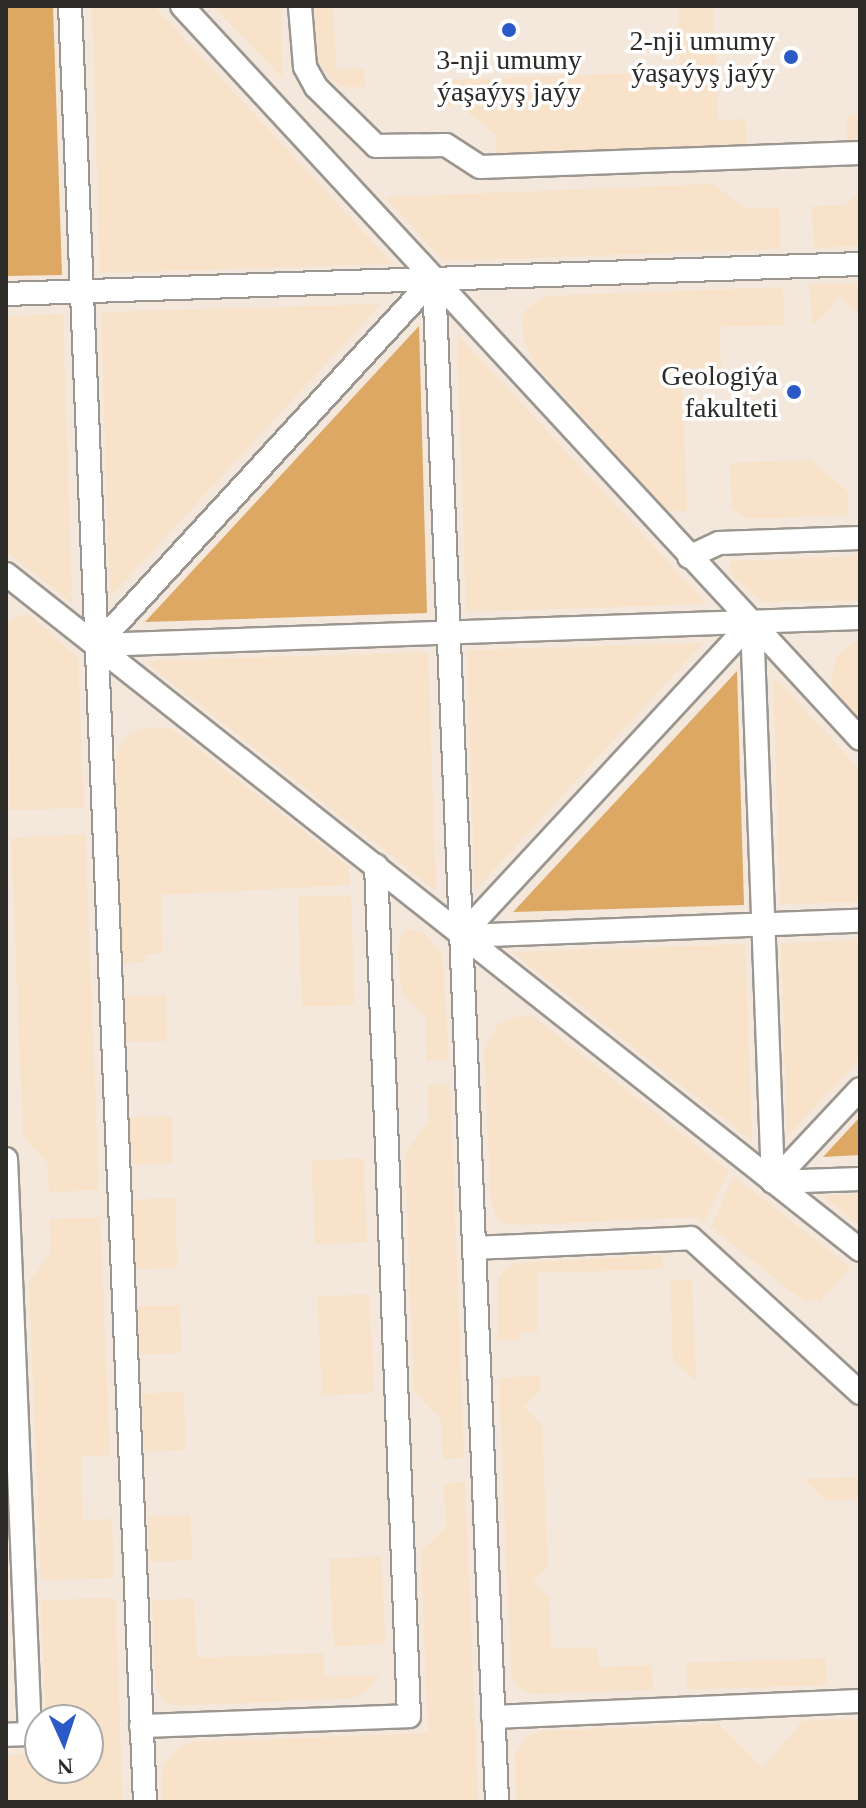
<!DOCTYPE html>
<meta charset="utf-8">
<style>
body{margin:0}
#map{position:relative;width:866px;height:1808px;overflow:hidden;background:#faf4ee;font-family:Georgia,serif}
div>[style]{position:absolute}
.built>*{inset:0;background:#f3e8db}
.green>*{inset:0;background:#f8e2c9;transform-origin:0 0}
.water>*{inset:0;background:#dda864}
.roads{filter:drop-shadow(2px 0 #9b968f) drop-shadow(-2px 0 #9b968f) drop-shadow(0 2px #9b968f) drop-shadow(0 -2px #9b968f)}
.lane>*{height:22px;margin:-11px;padding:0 11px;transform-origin:11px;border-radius:11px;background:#fff}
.dots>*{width:22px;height:22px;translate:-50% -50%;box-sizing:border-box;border:4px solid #fff;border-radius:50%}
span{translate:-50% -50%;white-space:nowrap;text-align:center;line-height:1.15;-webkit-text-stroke:7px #fff;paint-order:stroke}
.poi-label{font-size:28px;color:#2d2b28}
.right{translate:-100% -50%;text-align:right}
.frame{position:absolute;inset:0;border:8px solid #2d2b28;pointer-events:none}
.north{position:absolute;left:24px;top:1704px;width:80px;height:80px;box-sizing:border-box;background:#fff;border:2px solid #abaaa9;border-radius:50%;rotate:177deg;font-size:22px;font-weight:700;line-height:32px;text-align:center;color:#2d2b28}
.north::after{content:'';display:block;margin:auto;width:28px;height:36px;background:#2b5ac8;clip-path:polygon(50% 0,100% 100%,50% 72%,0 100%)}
</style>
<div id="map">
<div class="built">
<i style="clip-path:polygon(evenodd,6px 6px,860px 6px,860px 1802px,6px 1802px,6px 6px,40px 1720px,88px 1720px,88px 1768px,40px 1768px,40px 1720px)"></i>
</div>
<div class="green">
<i style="clip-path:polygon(92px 6px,154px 6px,393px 264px,100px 273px)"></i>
<i style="clip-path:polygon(213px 6px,281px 6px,283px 79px)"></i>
<i style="clip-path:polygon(314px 6px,333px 6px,336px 69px,364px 68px,365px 87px,342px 87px,329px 78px,318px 60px)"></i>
<i style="clip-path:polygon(678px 6px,713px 6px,718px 120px,746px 119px,747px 149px,496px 159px,496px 135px,459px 105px,448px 106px,447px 80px,680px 71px)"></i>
<i style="left:847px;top:115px;width:13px;height:30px"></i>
<i style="clip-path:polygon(713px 184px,746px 209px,779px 208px,780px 249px,443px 261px,385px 197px)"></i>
<i style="clip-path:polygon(860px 191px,860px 246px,814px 248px,812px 206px,846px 205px)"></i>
<i style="clip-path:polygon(860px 283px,860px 315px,840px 297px,816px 324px,812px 323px,810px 285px)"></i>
<i style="clip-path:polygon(783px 287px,784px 325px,720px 327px,721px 377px,682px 379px,687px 511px,667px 511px,535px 363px,524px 340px,522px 319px,526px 309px,545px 296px)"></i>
<i style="clip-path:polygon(381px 304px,110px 597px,101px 312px)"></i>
<i style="clip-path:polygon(63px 314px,72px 603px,6px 551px,6px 316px)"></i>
<i style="clip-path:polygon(457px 334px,707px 604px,466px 612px)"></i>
<i style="clip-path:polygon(811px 460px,848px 492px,848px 515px,748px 519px,732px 508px,730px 463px)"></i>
<i style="clip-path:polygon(860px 556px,860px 601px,763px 602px,733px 577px,729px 566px,732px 561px)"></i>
<i style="clip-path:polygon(19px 615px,30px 615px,78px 658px,84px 808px,10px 810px,6px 623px)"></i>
<i style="clip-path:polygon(860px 638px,860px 720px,833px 691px,831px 679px,837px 655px)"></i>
<i style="clip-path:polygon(703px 643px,475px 890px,467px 650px)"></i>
<i style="clip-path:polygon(428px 652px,436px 891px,144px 661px)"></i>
<i style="clip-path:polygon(773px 676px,860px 770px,860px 902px,780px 904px)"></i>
<i style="clip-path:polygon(143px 728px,170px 728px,183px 737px,349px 867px,350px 885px,161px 895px,163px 953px,145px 954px,145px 962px,122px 964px,116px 755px,126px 736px)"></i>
<i style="clip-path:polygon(85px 834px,99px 1190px,49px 1192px,48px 1164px,23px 1136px,11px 838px)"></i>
<i style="left:351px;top:895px;width:110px;height:53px;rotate:88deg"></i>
<i style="clip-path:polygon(405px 929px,423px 932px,442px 953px,449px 1059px,427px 1061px,425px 1017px,402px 993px,397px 949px)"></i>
<i style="clip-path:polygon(860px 940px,860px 1059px,787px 1136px,781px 943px)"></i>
<i style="clip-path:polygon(745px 944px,752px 1141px,512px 952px)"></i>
<i style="left:166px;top:995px;width:46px;height:42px;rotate:89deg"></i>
<i style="clip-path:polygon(523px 1015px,534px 1017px,729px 1171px,704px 1222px,697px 1217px,523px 1225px,502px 1223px,496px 1217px,491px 1202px,484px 1050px,499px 1023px)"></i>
<i style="clip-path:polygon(450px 1084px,464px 1458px,443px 1459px,441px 1419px,414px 1391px,405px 1153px,429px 1121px,428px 1085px)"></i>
<i style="left:171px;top:1116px;width:47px;height:42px;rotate:88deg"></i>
<i style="left:363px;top:1158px;width:84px;height:52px;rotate:87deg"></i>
<i style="clip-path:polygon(734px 1176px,850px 1267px,820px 1303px,811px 1297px,806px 1303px,711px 1227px)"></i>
<i style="clip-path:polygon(860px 1194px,860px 1226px,821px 1195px)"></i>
<i style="left:175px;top:1198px;width:70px;height:42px;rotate:88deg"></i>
<i style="clip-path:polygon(100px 1217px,110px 1455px,81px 1456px,83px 1520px,112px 1519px,114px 1578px,41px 1580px,29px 1282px,51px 1252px,50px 1219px)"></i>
<i style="clip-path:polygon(662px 1255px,663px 1269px,537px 1273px,538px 1332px,519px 1332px,519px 1340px,497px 1340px,497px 1281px,504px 1270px,514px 1263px)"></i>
<i style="clip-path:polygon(692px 1280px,696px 1380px,673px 1361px,670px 1281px)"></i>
<i style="left:369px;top:1294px;width:99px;height:52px;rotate:87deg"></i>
<i style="left:180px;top:1305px;width:48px;height:42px;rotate:88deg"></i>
<i style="clip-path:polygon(540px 1376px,541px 1389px,524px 1407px,542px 1425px,548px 1565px,533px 1582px,549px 1598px,551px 1648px,597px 1647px,599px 1667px,652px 1665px,653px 1690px,532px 1694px,518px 1687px,511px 1674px,499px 1378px)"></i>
<i style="left:184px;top:1392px;width:58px;height:42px;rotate:88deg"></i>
<i style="clip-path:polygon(860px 1477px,860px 1499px,825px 1500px,803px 1479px)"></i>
<i style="clip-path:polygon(465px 1482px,478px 1802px,161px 1802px,163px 1765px,179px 1747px,192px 1742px,428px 1733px,421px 1551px,446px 1527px,444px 1484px)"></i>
<i style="left:190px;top:1515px;width:45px;height:42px;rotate:87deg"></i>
<i style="left:381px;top:1556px;width:88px;height:52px;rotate:87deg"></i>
<i style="clip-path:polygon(115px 1598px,123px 1802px,6px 1802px,6px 1755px,40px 1753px,40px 1768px,88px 1768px,88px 1720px,46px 1720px,41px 1600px)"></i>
<i style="clip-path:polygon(194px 1598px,197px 1658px,323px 1653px,325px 1677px,380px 1675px,366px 1692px,354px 1698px,175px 1706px,165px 1702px,156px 1688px,152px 1601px)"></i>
<i style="left:826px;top:1658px;width:27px;height:140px;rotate:88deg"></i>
<i style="clip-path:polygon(860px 1718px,860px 1802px,517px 1802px,515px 1754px,528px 1736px,539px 1731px,719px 1724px,763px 1768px,802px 1721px)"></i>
</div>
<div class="water">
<i style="clip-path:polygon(6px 6px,53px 6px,62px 275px,6px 276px)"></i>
<i style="clip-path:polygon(419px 326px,427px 613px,145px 622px)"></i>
<i style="clip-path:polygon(737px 671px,744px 905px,513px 912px)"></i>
<i style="clip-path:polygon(860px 1117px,860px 1155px,823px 1157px)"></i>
</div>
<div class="roads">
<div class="lane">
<i style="left:70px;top:6px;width:1798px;rotate:87.61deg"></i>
<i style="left:182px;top:6px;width:998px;rotate:47.23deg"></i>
<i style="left:300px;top:6px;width:61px;rotate:85.3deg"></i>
<i style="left:305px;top:67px;width:23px;rotate:61deg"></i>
<i style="left:316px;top:87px;width:84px;rotate:44.5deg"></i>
<i style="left:376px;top:146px;width:70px;rotate:-0.8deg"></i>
<i style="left:446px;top:145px;width:40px;rotate:32.9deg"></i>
<i style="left:480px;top:167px;width:380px;rotate:-2.1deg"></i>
<i style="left:434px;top:279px;width:1524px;rotate:87.63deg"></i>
<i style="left:6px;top:294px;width:855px;rotate:-2.01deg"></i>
<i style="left:689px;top:557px;width:33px;rotate:-25deg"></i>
<i style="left:719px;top:543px;width:141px;rotate:-2deg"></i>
<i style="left:6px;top:574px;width:1089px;rotate:38.36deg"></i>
<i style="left:752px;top:622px;width:560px;rotate:87.85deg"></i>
<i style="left:97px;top:645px;width:763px;rotate:-2.03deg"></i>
<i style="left:97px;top:645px;width:498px;rotate:-47.4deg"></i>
<i style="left:461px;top:936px;width:428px;rotate:-47.2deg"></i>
<i style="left:461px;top:936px;width:399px;rotate:-2.2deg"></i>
<i style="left:6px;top:1159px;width:576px;rotate:87.61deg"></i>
<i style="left:30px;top:1734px;width:24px;rotate:178deg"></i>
<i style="left:773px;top:1182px;width:127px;rotate:-46.9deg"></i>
<i style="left:773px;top:1182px;width:87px;rotate:-2deg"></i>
<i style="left:474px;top:1248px;width:217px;rotate:-2.6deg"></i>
<i style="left:691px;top:1238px;width:229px;rotate:42.5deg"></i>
<i style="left:493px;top:1717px;width:367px;rotate:-2.5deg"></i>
<i style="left:141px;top:1726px;width:268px;rotate:-2.1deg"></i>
<i style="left:409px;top:1716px;width:851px;rotate:-92.22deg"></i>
</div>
</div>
<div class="dots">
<i style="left:509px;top:30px;background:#2b5ac8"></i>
<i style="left:791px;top:57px;background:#2b5ac8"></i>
<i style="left:794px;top:392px;background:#2b5ac8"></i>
</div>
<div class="poi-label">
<span class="right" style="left:775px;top:57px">2-nji umumy<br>ýaşaýyş jaýy</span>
<span style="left:509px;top:76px">3-nji umumy<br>ýaşaýyş jaýy</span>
<span class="right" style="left:778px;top:392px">Geologiýa<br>fakulteti</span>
</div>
<div class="frame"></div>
<div class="north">N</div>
</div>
